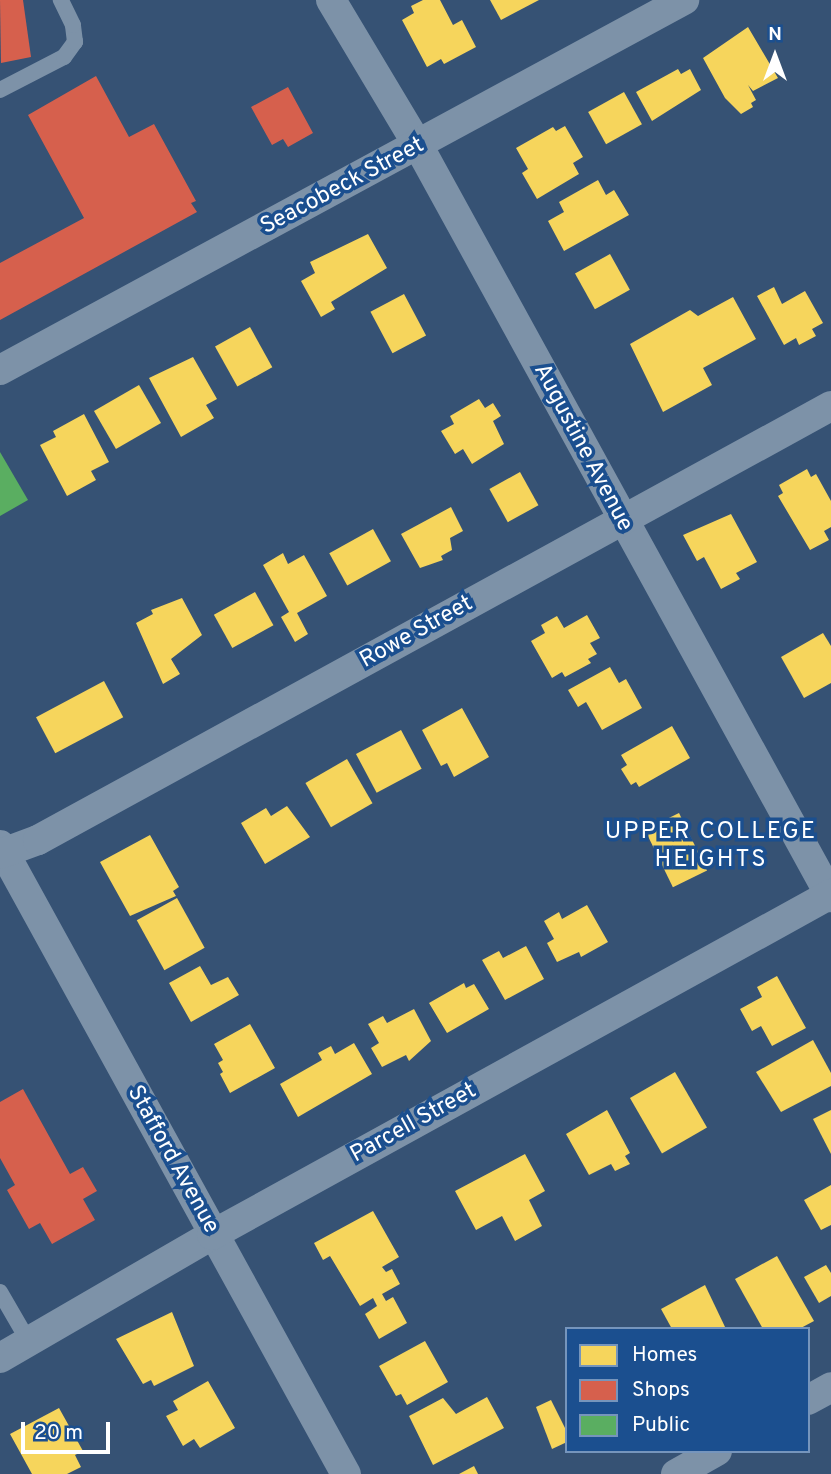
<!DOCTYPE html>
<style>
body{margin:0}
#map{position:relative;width:831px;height:1474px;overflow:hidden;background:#365274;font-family:Overpass,sans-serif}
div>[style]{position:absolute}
.homes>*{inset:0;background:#f6d55c;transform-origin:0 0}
.shops>*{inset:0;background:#d6604d}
.public>*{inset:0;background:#5aae61}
.service>*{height:16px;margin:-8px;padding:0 8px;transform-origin:8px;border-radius:8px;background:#7d92a8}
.minor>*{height:30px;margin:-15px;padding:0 15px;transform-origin:15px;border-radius:15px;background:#7d92a8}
span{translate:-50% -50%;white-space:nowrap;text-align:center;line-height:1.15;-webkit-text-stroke:7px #1b4f8f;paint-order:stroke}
.street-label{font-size:23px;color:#fff}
.neighbourhood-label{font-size:24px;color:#fff;letter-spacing:2px}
.legend{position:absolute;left:565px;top:1327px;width:245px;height:126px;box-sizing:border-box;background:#1b4f8f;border:2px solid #7695bc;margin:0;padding:9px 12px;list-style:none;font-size:21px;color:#fff}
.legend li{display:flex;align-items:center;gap:14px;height:35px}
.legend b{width:35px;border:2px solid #7695bc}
.north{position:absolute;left:740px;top:21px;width:70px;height:70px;-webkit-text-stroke:5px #1b4f8f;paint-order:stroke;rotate:0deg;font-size:19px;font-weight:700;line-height:28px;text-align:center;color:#fff}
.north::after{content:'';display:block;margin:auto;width:24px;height:32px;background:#fff;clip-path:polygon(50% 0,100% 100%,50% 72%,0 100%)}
.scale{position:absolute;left:21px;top:1422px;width:89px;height:32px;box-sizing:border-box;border:4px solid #fff;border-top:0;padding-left:9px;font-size:21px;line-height:24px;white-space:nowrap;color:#fff;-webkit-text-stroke:5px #1b4f8f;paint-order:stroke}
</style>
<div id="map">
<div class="homes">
<i style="clip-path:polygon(423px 0,440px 0,453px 25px,462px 20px,476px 47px,444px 64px,441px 59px,427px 67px,402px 20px,414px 13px,411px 6px)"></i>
<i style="clip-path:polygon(490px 0,539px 0,501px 20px)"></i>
<i style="clip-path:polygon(748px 27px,778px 78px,753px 91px,748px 85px,756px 100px,751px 103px,753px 107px,741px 114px,725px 98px,703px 58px)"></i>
<i style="clip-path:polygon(678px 69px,681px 74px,690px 69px,701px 90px,652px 121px,636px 92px)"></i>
<i style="left:624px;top:92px;width:37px;height:41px;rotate:61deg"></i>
<i style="clip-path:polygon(565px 126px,583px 157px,573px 163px,579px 174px,537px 199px,522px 173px,528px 169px,516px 148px,553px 127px,556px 131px)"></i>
<i style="clip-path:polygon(598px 180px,606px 195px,614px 190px,629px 215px,564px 251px,548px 221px,564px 212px,559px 202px)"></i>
<i style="clip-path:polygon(368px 234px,387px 268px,331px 302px,335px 309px,321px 317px,301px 281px,315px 273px,310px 262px)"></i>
<i style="left:610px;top:254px;width:41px;height:40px;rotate:61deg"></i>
<i style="clip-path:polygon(774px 287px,782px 304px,805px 291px,823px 323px,812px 329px,816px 336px,799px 345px,796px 338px,784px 345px,757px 296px)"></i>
<i style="left:404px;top:294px;width:47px;height:38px;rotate:62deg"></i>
<i style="clip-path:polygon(733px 297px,756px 339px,703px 368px,712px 385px,663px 412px,630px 344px,690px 310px,698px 316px)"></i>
<i style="left:250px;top:327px;width:46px;height:40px;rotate:61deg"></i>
<i style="clip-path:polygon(193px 357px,217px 399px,206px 405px,214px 418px,181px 437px,149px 378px)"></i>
<i style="left:139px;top:385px;width:44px;height:52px;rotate:60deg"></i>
<i style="clip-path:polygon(479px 399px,485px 408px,493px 403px,501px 416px,493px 421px,504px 444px,472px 464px,463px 449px,455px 454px,441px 431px,454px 424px,450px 416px)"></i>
<i style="clip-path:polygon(84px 414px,109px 462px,91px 471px,96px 480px,67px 496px,40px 445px,56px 437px,53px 431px)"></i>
<i style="clip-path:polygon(807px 469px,811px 477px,816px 474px,831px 501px,831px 527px,824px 531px,829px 540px,810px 550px,778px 496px,783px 493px,779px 485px)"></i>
<i style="left:520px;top:472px;width:38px;height:35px;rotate:61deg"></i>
<i style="clip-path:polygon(451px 507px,463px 531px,450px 538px,452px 550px,441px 556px,443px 560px,420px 568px,401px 534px)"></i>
<i style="clip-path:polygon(731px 514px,757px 562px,736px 573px,740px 579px,721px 589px,704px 557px,697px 561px,683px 535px)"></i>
<i style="left:373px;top:529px;width:37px;height:50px;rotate:61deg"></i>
<i style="clip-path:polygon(283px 553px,288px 564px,304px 555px,327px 596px,297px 613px,308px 634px,295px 642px,281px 617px,289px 612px,263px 565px)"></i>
<i style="left:255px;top:592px;width:38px;height:47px;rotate:61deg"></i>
<i style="clip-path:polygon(182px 598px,202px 635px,171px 659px,180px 674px,163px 684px,136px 623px,153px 614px,151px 610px)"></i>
<i style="clip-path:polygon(587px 615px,600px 638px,590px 643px,597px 654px,588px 659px,591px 663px,565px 677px,562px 672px,552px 678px,531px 641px,545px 633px,541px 625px,557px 616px,564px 628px)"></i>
<i style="clip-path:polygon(823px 633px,831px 646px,831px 683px,804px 698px,781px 657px)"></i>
<i style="clip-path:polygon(610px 667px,619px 683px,626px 679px,642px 708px,602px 730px,586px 702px,578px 707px,568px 690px)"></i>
<i style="left:104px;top:681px;width:41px;height:77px;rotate:62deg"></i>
<i style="clip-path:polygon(462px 708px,489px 757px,454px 777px,447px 763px,441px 766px,422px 730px)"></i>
<i style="clip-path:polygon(672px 726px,690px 758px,639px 787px,636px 782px,631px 785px,621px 769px,627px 765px,621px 755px)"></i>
<i style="left:401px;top:730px;width:44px;height:51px;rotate:62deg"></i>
<i style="left:347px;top:759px;width:51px;height:48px;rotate:60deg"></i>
<i style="clip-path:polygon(287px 806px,310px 837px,265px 864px,241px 823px,266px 808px,271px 816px)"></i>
<i style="left:679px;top:813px;width:64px;height:38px;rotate:64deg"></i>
<i style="clip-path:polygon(150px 835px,179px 887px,173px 891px,176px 896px,130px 916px,100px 862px)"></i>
<i style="left:177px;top:898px;width:57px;height:46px;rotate:61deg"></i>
<i style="clip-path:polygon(587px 905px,608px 942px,581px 957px,579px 952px,557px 962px,547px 943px,554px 939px,544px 921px,559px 912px,562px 919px)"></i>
<i style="clip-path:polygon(526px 946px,544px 979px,505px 1000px,482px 960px,499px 951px,503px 958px)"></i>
<i style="clip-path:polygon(200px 966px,211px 985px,228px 977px,239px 995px,191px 1022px,169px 983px)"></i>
<i style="clip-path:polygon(777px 976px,806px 1028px,772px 1046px,761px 1026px,752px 1031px,740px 1009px,762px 997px,757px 987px)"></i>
<i style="clip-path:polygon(464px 983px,466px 988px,474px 984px,489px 1009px,447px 1033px,429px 1003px)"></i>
<i style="clip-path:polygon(414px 1009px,431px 1041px,409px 1061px,406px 1055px,382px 1067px,371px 1048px,379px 1043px,368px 1024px,383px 1016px,387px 1023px)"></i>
<i style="clip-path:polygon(250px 1024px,275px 1068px,230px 1093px,220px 1074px,223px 1072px,218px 1063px,223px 1060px,214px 1044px)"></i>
<i style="clip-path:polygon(813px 1040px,831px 1073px,831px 1086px,781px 1112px,756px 1072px)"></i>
<i style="clip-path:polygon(354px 1043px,372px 1074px,298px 1117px,280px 1084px,322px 1060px,318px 1053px,331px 1046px,335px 1054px)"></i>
<i style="left:675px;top:1072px;width:64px;height:52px;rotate:60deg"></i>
<i style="clip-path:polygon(607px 1110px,630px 1153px,625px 1156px,630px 1164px,615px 1171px,611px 1164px,589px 1175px,566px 1134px)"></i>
<i style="clip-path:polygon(831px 1110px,831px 1154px,813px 1119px)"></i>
<i style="clip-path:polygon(525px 1154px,545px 1191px,529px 1200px,542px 1226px,515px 1241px,502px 1216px,476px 1230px,455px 1191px)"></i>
<i style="clip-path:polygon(831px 1185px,831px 1225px,821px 1230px,804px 1200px)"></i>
<i style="clip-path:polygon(373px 1211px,399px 1257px,382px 1267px,386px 1272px,392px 1269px,400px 1284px,382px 1294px,386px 1301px,393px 1297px,407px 1323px,379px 1339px,365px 1314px,377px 1306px,373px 1298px,360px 1306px,330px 1256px,323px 1260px,314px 1243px)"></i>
<i style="clip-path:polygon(777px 1256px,814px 1321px,799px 1329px,763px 1329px,735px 1279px)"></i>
<i style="clip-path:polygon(826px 1265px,831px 1273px,831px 1296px,819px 1303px,804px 1277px)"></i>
<i style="clip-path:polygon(705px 1285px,726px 1329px,672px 1329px,661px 1309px)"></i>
<i style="clip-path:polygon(172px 1312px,194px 1366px,154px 1386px,151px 1380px,143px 1384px,116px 1339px)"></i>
<i style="clip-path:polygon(425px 1341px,448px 1382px,407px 1405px,401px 1394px,396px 1396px,379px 1366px)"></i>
<i style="clip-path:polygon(208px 1381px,235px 1428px,200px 1448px,194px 1439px,183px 1446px,166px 1416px,178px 1410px,173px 1401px)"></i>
<i style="clip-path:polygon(487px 1397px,504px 1428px,433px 1465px,409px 1416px,443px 1398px,456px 1414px)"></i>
<i style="clip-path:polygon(551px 1400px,567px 1432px,567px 1442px,552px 1449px,536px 1407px)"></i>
<i style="clip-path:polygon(59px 1408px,83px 1451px,75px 1455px,81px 1467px,67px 1474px,32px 1474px,10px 1434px)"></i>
<i style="clip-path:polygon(474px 1466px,478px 1474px,459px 1474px)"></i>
</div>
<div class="shops">
<i style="clip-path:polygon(0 0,23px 0,31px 57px,1px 63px)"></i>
<i style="clip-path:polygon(96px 76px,129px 137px,154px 124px,196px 201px,191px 203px,197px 212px,0 320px,0 263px,84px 218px,28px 115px)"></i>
<i style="clip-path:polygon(288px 87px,313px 133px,288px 147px,283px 139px,272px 145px,251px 107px)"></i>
<i style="clip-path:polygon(23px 1089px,70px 1174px,83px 1167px,97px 1191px,83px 1199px,95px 1220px,52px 1244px,40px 1223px,29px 1229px,7px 1190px,15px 1185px,0 1158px,0 1102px)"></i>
</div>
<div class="public">
<i style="clip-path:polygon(0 452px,28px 500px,0 516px)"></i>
</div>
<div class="service">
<i style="left:0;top:90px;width:72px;rotate:-27.3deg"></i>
<i style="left:64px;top:57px;width:19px;rotate:-54deg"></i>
<i style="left:75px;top:42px;width:17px;rotate:-97deg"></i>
<i style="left:73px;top:25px;width:28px;rotate:-116deg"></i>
<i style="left:0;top:1292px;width:58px;rotate:59.9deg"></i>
</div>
<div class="minor">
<i style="left:331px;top:0;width:171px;rotate:59.1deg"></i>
<i style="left:419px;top:147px;width:856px;rotate:61.22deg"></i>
<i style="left:0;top:370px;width:778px;rotate:-28.41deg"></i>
<i style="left:0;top:845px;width:718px;rotate:61.19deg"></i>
<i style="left:0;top:854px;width:40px;rotate:-20.2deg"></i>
<i style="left:38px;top:840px;width:904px;rotate:-28.69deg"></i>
<i style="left:0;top:1358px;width:245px;rotate:-30.1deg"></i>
<i style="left:212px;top:1235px;width:707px;rotate:-28.85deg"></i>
<i style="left:808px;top:1400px;width:26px;rotate:-29deg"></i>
<i style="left:676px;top:1474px;width:47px;rotate:-29.3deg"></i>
</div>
<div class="street-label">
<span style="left:343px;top:187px;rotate:-28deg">Seacobeck Street</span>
<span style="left:582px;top:448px;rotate:62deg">Augustine Avenue</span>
<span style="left:417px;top:633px;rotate:-29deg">Rowe Street</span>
<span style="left:414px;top:1124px;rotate:-29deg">Parcell Street</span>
<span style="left:172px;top:1160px;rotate:61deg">Stafford Avenue</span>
</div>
<div class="neighbourhood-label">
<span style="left:711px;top:847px">UPPER COLLEGE<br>HEIGHTS</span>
</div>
<ul class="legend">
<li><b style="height:19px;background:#f6d55c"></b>Homes</li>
<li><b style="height:19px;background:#d6604d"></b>Shops</li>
<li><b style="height:19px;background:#5aae61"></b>Public</li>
</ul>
<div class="north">N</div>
<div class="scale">20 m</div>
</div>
